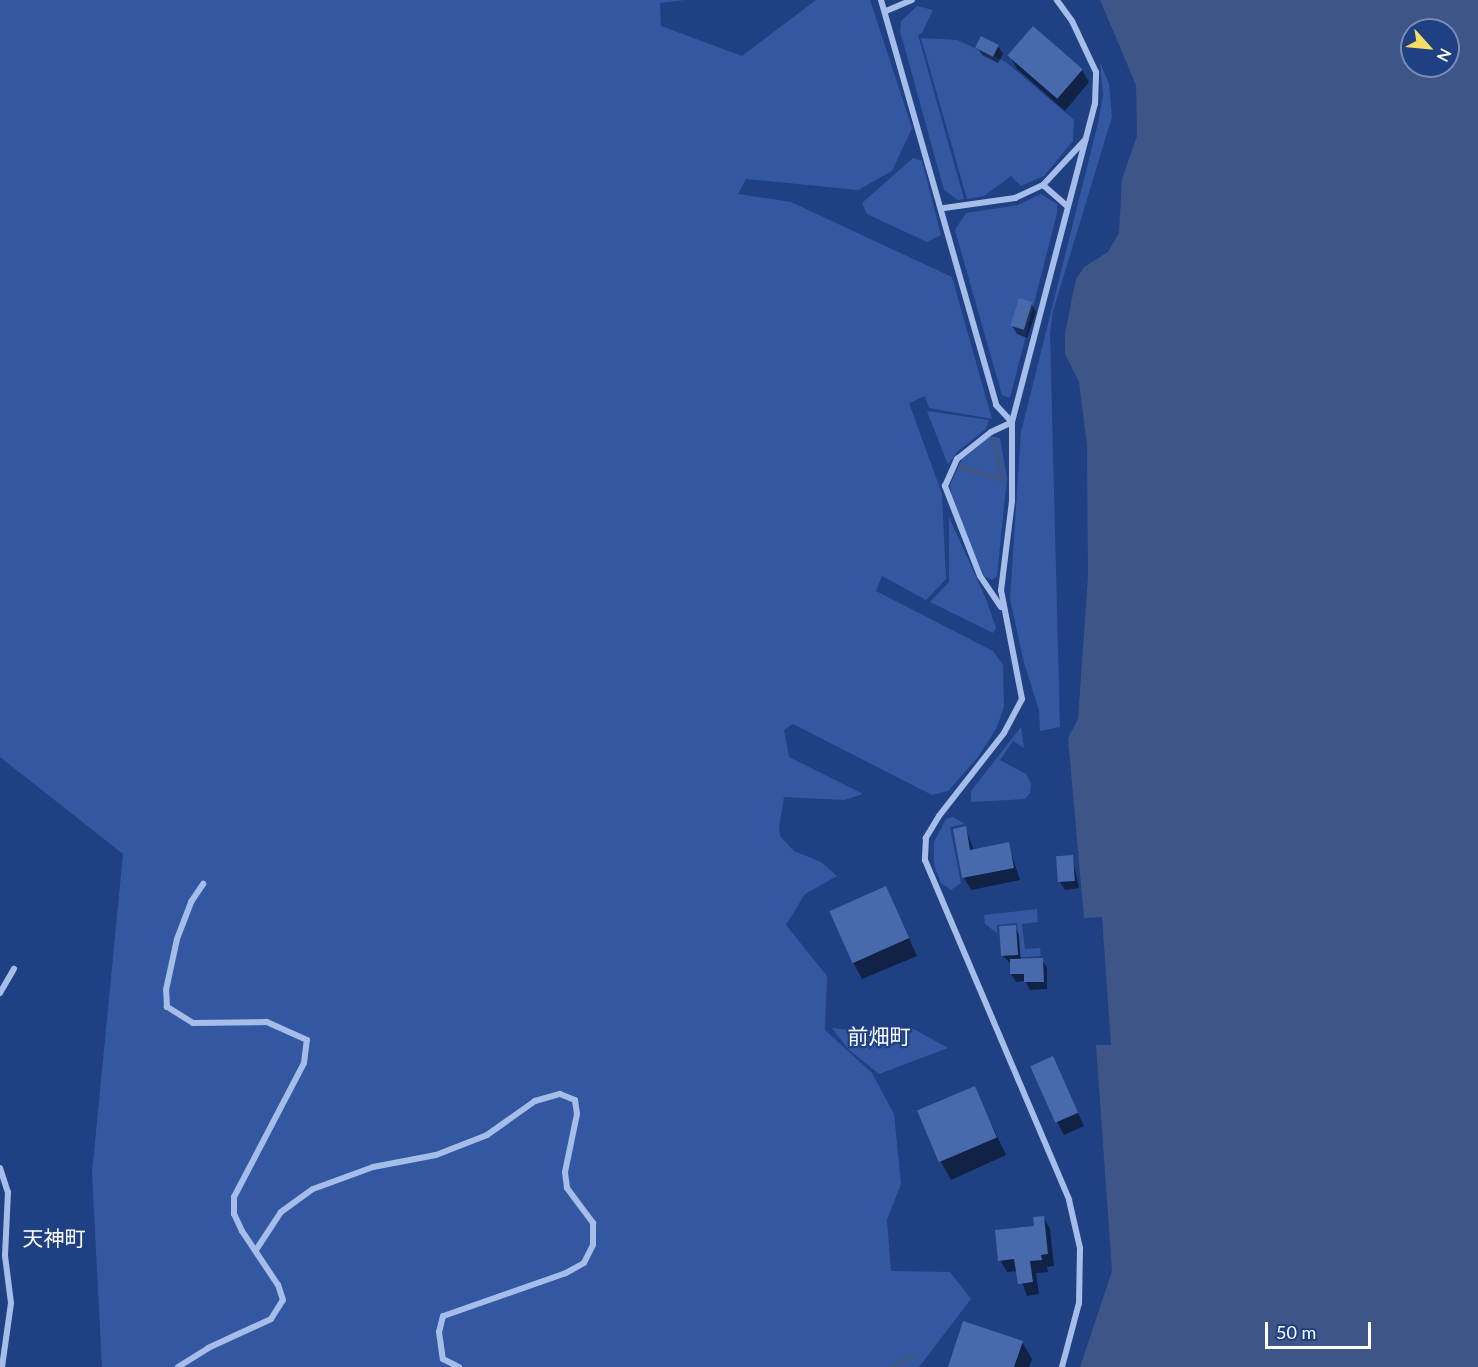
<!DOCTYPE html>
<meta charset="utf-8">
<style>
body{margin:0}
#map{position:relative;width:1478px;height:1367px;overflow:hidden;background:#1f4082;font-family:Lato,"Noto Sans JP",sans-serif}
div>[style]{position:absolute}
.green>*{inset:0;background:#3358a1}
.water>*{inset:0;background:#3e5587}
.shadow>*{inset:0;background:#0007}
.stream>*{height:4.5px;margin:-2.25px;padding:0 2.25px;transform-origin:2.25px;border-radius:2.25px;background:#3e5587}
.building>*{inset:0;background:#4869ab;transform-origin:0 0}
.street>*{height:6px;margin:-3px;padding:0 3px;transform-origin:3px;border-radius:3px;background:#a6bde9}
span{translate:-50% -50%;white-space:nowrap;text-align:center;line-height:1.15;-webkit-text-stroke:4.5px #1f4082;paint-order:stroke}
.quarter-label{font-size:21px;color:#fff}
.north{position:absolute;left:1400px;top:18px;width:60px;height:60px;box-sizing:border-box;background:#1f4082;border:2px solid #798cb4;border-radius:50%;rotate:117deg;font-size:16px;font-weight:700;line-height:24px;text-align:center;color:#fff}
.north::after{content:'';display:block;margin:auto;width:21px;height:27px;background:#f7dd65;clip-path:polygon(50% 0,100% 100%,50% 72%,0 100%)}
.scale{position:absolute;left:1265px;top:1322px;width:106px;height:27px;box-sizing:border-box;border:3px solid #fff;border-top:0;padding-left:8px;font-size:18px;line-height:21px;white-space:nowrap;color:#fff;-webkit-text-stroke:4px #1f4082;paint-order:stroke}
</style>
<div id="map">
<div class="green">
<i style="clip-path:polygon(0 0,685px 0,660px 3px,661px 26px,742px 56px,816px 0,870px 0,912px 128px,892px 171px,858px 190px,746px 179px,738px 194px,791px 202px,952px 277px,992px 419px,929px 408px,925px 396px,909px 403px,942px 494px,946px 579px,926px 600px,882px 576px,876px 591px,993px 651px,1003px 665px,1004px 707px,996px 729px,978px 757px,948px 791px,932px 795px,793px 724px,784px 730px,789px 757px,863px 794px,844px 800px,784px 797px,779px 828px,780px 836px,794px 851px,821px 862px,837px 876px,805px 894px,786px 925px,827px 976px,825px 1030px,872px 1073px,894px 1114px,901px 1184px,887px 1220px,891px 1271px,950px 1272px,971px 1299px,919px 1367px,102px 1367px,92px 1173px,123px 854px,0 757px)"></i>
<i style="clip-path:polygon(917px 6px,933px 10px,922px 33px,918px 35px,964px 199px,958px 200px,944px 190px,900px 31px,901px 21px)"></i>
<i style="clip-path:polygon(921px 38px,957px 40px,1006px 62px,1074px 120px,1073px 141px,1044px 176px,1021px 186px,1011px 176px,984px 196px,967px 199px)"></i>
<i style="clip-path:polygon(1100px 62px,1109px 84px,1112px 117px,1053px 311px,1050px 333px,1060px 727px,1040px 731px,1039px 710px,1024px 663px,1010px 599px,1021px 432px,1098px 123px,1103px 95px)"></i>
<i style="clip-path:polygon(913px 158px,922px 161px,941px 235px,927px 242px,867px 214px,862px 203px)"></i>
<i style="clip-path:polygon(1041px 194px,1057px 204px,1057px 213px,1010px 398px,1002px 395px,955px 230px,966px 213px,1018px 205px)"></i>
<i style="clip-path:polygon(927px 411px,989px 420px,986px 429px,958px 451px,948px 465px)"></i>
<i style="clip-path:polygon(990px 436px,1000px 438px,1007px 478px,997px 576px,992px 580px,984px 576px,953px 504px,950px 485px,962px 459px)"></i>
<i style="clip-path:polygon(949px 517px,986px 599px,996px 628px,993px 633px,930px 602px,949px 582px)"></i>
<i style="clip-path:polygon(1021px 727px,1024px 748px,1013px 741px,1000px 760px,1026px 774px,1031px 784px,1030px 793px,1025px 799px,971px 802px,971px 791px)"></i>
<i style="clip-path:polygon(953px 817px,965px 824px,950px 827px,961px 883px,951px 890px,941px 883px,934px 865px,934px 842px,946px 819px)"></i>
<i style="clip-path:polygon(1037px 909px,1038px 922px,1022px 924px,1025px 949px,1040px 948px,1041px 956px,1020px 957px,1017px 923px,997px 925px,997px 933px,985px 924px,984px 915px)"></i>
<i style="clip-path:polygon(832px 1028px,886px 1034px,912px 1028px,948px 1048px,879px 1074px,848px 1049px)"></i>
</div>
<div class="water">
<i style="clip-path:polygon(evenodd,1100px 0,1478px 0,1478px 1367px,1080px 1367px,1112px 1271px,1096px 1045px,1111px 1045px,1102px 917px,1084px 918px,1068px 738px,1078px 719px,1088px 576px,1087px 445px,1079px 382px,1065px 354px,1065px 333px,1076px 279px,1084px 267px,1108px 252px,1119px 233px,1122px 179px,1137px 136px,1136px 85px,1100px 0,1412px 30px,1448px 30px,1448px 66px,1412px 66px,1412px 30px)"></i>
</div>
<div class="shadow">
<i style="clip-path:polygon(998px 46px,1003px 54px,998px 63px,982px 55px,977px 47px)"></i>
<i style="clip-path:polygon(1010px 56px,1082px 70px,1089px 82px,1065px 111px,1017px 69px)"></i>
<i style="clip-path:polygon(1031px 303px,1036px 312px,1027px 338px,1017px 334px,1012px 326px)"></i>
<i style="clip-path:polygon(965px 828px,974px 850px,1008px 844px,1020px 880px,971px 890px,964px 878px,954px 830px)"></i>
<i style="clip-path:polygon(1072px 856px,1079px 888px,1065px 890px,1060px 882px)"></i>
<i style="clip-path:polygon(886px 887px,917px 956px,862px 979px,853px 962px)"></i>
<i style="clip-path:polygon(1015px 927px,1019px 935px,1021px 961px,1042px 960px,1047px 968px,1047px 989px,1030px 990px,1025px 981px,1016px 982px,1011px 974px,1011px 964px,1003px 956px)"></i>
<i style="clip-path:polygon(1052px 1058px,1084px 1126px,1064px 1135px,1057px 1122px)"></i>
<i style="clip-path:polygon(974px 1088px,1006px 1155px,951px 1180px,941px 1162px)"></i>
<i style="clip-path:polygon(1043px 1217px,1050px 1229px,1054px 1266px,1047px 1267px,1048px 1272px,1036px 1273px,1039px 1294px,1027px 1296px,1018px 1271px,1007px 1272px,1000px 1260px)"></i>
<i style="clip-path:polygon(1022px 1342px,1032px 1359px,1029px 1367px,949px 1367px)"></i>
</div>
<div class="stream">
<i style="left:960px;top:467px;width:44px;rotate:15.9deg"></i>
<i style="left:1002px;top:479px;width:40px;rotate:-103deg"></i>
<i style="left:891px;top:1367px;width:27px;rotate:-28deg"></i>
</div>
<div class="building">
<i style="left:1033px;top:26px;width:66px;height:39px;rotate:41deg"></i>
<i style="left:981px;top:36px;width:20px;height:13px;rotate:27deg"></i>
<i style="left:1019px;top:298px;width:14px;height:29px;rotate:17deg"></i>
<i style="clip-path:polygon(966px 826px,970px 850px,1009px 842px,1014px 868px,962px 878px,953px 829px)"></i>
<i style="left:1073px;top:855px;width:26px;height:17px;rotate:86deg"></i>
<i style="left:886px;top:886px;width:57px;height:62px;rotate:66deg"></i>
<i style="left:1016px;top:925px;width:30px;height:17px;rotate:86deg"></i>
<i style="clip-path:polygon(1043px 958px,1044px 982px,1024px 982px,1024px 974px,1010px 974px,1010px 959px)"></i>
<i style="left:1053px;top:1056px;width:62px;height:25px;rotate:66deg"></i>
<i style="left:975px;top:1086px;width:56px;height:63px;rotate:67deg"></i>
<i style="clip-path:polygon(1044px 1216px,1048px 1254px,1041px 1255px,1042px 1260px,1030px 1261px,1033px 1282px,1018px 1284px,1014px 1259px,998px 1261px,995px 1230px,1034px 1226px,1033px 1217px)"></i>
<i style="clip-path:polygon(963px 1321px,1023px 1341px,1014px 1367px,948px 1367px)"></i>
</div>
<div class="street">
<i style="left:881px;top:0;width:421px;rotate:74.1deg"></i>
<i style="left:996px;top:405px;width:23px;rotate:47deg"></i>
<i style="left:1012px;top:422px;width:79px;rotate:90deg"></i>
<i style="left:1012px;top:501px;width:90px;rotate:97deg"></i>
<i style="left:1001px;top:590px;width:111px;rotate:79.1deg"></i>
<i style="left:1022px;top:699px;width:38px;rotate:118deg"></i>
<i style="left:1004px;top:733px;width:105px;rotate:128.1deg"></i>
<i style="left:939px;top:816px;width:26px;rotate:121deg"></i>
<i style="left:926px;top:838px;width:22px;rotate:93deg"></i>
<i style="left:925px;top:860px;width:369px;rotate:67deg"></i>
<i style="left:1069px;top:1200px;width:49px;rotate:77.1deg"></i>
<i style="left:1080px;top:1248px;width:55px;rotate:91deg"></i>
<i style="left:1079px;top:1303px;width:66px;rotate:104.9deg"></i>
<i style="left:886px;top:11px;width:28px;rotate:-23deg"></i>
<i style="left:1043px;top:185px;width:33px;rotate:41deg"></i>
<i style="left:944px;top:208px;width:72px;rotate:-8deg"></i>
<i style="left:1015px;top:198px;width:31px;rotate:-25deg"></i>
<i style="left:1043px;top:185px;width:62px;rotate:-47deg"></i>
<i style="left:1001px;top:607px;width:37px;rotate:-124deg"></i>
<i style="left:980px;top:576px;width:97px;rotate:-111.3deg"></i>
<i style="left:945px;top:486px;width:30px;rotate:-66deg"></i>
<i style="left:957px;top:459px;width:43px;rotate:-38.5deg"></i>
<i style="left:991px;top:432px;width:23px;rotate:-25deg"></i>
<i style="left:1012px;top:422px;width:329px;rotate:-75.4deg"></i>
<i style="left:1095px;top:104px;width:32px;rotate:-88deg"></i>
<i style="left:1096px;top:72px;width:56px;rotate:-115.2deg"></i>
<i style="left:1072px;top:21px;width:26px;rotate:-126deg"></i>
<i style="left:0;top:993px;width:28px;rotate:-60deg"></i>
<i style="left:0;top:1168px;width:25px;rotate:72deg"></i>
<i style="left:8px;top:1192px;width:64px;rotate:92.7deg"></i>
<i style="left:5px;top:1256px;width:47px;rotate:82.7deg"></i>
<i style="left:11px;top:1303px;width:65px;rotate:98deg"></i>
<i style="left:256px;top:1250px;width:45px;rotate:-56.7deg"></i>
<i style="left:281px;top:1212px;width:39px;rotate:-36deg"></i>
<i style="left:313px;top:1189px;width:64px;rotate:-20.1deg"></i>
<i style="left:373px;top:1167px;width:64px;rotate:-10.8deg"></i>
<i style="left:436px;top:1155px;width:55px;rotate:-21.4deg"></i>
<i style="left:487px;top:1135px;width:59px;rotate:-35.3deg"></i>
<i style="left:535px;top:1101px;width:26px;rotate:-16deg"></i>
<i style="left:560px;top:1094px;width:16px;rotate:22deg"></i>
<i style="left:575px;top:1100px;width:14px;rotate:82deg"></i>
<i style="left:577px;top:1114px;width:59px;rotate:101.7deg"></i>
<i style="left:565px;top:1172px;width:16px;rotate:83deg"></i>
<i style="left:567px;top:1188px;width:44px;rotate:53.4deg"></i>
<i style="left:593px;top:1223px;width:22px;rotate:90deg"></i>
<i style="left:593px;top:1245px;width:20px;rotate:117deg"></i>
<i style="left:584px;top:1263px;width:21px;rotate:151deg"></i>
<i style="left:566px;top:1273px;width:130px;rotate:160.7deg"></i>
<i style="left:443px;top:1316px;width:16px;rotate:104deg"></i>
<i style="left:439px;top:1332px;width:27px;rotate:82deg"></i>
<i style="left:443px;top:1359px;width:18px;rotate:27deg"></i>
<i style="left:178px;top:1367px;width:36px;rotate:-32deg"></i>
<i style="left:208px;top:1348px;width:69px;rotate:-24.7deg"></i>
<i style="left:271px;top:1319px;width:22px;rotate:-58deg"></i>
<i style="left:283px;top:1300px;width:16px;rotate:-108deg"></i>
<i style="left:278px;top:1285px;width:65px;rotate:-123.7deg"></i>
<i style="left:242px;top:1231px;width:19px;rotate:-115deg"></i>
<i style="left:234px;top:1214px;width:17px;rotate:-90deg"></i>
<i style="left:234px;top:1197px;width:151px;rotate:-62.4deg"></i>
<i style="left:304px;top:1063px;width:23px;rotate:-83deg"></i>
<i style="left:307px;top:1040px;width:44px;rotate:-155.8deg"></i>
<i style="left:267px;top:1022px;width:74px;rotate:179.2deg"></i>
<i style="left:193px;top:1023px;width:31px;rotate:-148deg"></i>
<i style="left:167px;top:1007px;width:17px;rotate:-93deg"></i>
<i style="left:166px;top:990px;width:52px;rotate:-77.8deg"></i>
<i style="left:177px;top:939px;width:40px;rotate:-69deg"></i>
<i style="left:191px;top:902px;width:22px;rotate:-56deg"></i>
</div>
<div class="quarter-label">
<span style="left:879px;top:1036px">前畑町</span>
<span style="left:54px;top:1238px">天神町</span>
</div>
<div class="north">N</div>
<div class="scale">50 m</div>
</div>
